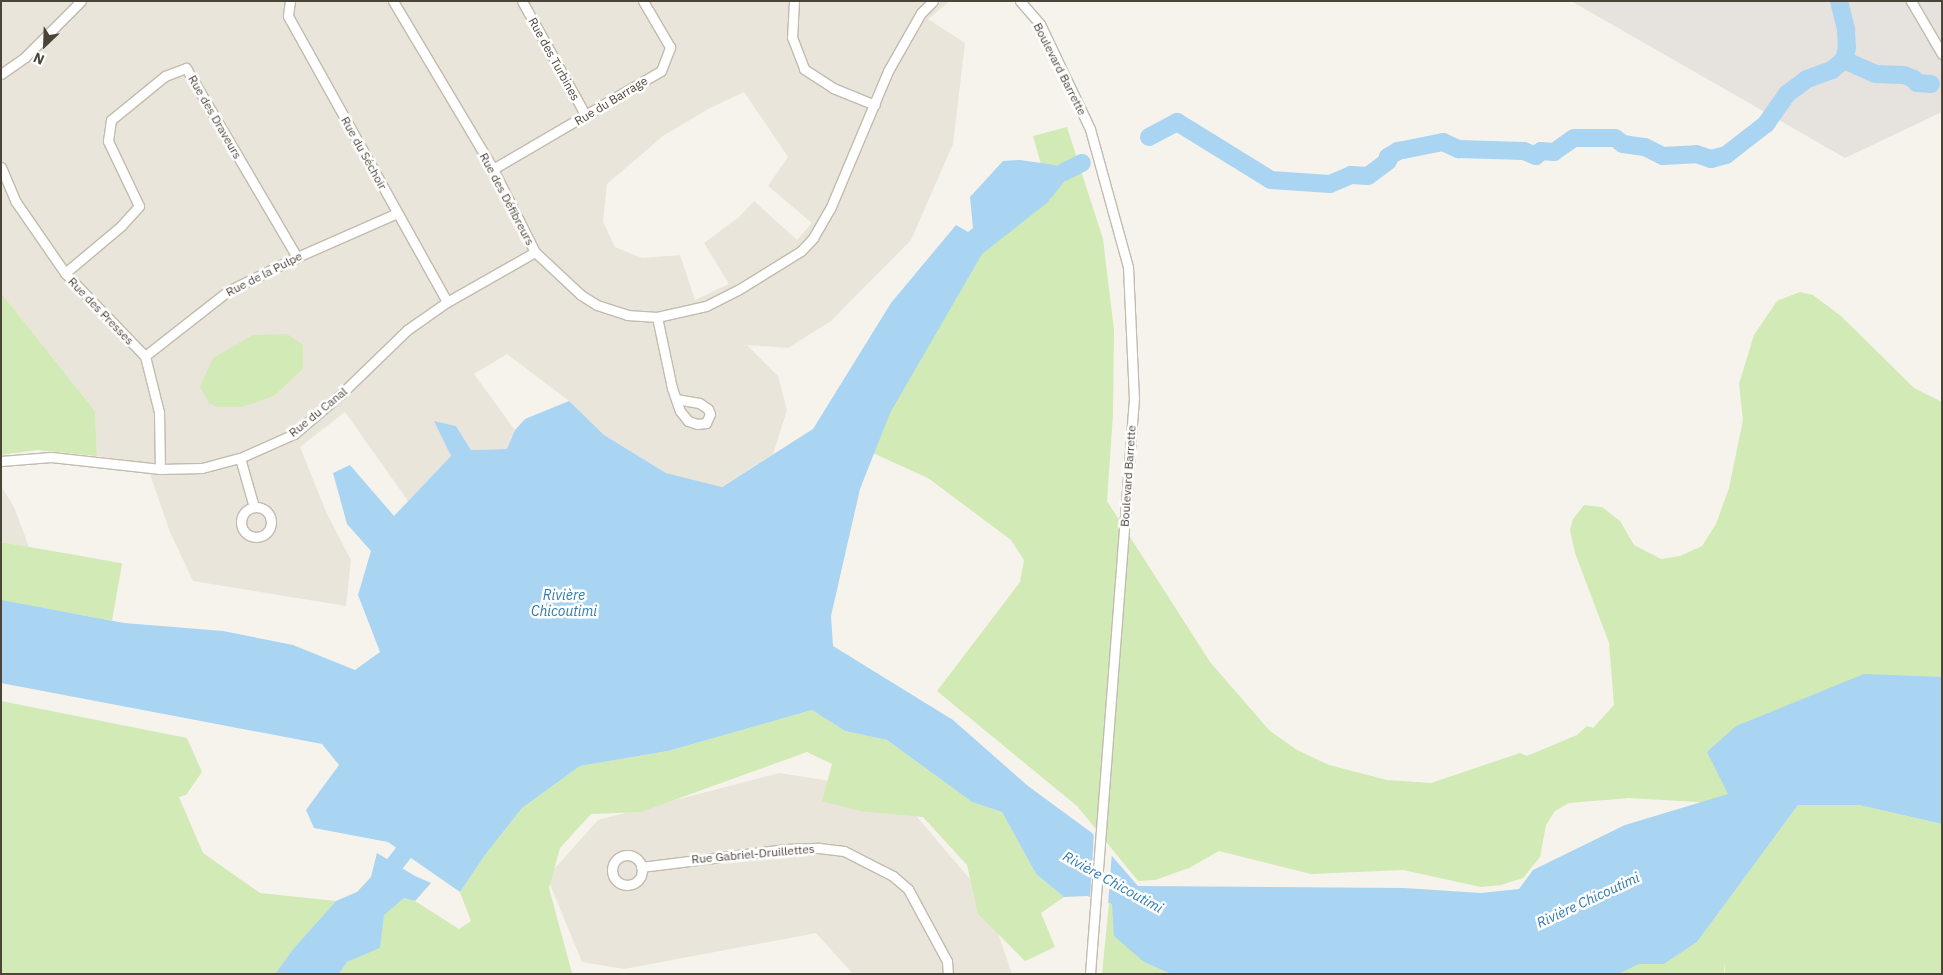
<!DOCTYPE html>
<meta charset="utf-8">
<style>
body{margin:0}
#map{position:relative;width:1943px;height:975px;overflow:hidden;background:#f6f3ec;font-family:"IBM Plex Sans",sans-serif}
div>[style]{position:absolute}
.residential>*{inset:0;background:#eae5da}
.industrial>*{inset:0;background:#e6e2dd}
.green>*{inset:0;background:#d2eab5;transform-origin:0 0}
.water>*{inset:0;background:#a9d4f2}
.pier>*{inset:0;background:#f6f3ec}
.river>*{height:18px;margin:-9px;padding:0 9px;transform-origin:9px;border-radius:9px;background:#a9d4f2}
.roads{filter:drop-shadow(1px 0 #c2bbae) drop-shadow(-1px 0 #c2bbae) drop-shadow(0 1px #c2bbae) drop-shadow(0 -1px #c2bbae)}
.minor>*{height:9px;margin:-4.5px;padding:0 4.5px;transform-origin:4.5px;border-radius:4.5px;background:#fff}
.minor>.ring{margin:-4.5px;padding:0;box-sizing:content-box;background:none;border:9px solid #fff;border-radius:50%}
span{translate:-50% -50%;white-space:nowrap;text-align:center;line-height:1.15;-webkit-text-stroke:5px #fff;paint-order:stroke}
.street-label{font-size:12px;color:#4b4439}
.water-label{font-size:14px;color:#2e7ab2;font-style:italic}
.frame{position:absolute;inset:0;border:2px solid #4b4439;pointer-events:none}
.north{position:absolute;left:20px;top:20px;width:50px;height:50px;-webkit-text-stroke:4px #fff;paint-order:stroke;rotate:204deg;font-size:14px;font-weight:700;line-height:20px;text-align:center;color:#4b4439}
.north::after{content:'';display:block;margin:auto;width:18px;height:22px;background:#4b4439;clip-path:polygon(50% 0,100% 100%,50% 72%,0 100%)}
</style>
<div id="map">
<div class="residential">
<i style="clip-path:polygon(evenodd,1px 1px,950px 1px,928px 19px,965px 43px,953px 144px,911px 240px,831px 321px,788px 348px,747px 345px,778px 376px,787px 410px,773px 454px,721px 487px,666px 473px,604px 435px,569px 401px,507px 354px,474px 374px,515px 430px,508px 449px,471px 450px,456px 426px,435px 422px,451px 456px,408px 501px,345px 412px,300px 447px,327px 514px,351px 560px,346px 606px,193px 581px,170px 532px,146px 463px,97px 456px,95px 411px,1px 293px,1px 1px,744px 92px,788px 157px,768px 186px,812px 223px,797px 240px,754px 201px,739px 217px,704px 243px,729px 284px,695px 300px,680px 255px,642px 258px,615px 247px,603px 222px,607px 184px,663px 136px,710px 108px,744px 92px,1px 1px,303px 369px,274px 396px,217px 407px,303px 369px)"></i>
<i style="clip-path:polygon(1px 486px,14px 507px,29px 547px,1px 542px)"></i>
<i style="clip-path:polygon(779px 773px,895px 791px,986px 898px,1012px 974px,853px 974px,816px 933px,624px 969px,582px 962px,547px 877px,598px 820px)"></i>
</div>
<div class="industrial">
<i style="clip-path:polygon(1571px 1px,1942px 1px,1942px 112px,1845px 158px)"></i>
</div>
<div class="green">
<i style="clip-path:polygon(1067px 127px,1103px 239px,1114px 330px,1113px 414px,1107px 501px,1210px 662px,1270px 731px,1297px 750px,1329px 765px,1387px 780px,1431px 783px,1520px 753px,1527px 756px,1577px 735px,1587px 726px,1593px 728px,1614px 705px,1609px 643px,1575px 553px,1570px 530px,1573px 519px,1584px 505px,1602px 507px,1620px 521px,1634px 545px,1661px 559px,1680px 556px,1702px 546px,1716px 524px,1729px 488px,1743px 420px,1739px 384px,1754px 335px,1777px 301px,1800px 292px,1813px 295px,1841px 316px,1914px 388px,1942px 402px,1942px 714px,1715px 803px,1629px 798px,1569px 803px,1555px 811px,1546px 825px,1540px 857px,1523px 878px,1501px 885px,1481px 887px,1403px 870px,1311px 874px,1219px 851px,1189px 868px,1155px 880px,1138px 881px,1077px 806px,937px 691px,1020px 582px,1024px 560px,1011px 540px,928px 478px,873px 453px,892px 407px,982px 253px,1051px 199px,1033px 136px)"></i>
<i style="clip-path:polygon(1px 293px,95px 411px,97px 456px,37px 450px,1px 455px)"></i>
<i style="clip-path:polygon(287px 334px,303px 345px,303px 369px,274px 396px,242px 407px,217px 407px,209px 403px,200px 387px,213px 358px,253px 335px)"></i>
<i style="left:1px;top:542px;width:123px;height:58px;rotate:10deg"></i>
<i style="clip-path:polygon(1px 701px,187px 738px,202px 772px,186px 795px,179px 797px,203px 853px,260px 893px,336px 901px,294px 948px,275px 974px,1px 974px)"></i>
<i style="clip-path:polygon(812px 710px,845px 731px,887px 740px,972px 802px,1002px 812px,1036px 874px,1064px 897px,1041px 913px,1055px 947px,1025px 961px,978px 914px,967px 865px,923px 817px,860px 811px,822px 801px,832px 764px,807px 752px,641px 812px,591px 814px,560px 848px,549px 888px,572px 973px,580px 974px,339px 974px,347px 962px,380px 948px,383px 915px,404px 898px,415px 901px,459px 929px,471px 921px,460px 892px,485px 855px,522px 808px,580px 766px,668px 751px)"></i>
<i style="clip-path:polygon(1798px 805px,1859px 805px,1942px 824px,1942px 974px,1725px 974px,1724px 961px,1724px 974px,1619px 974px,1639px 964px,1664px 964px,1697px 942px)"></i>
<i style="clip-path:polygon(1109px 903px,1112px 904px,1144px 962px,1171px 974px,1102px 974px)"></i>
</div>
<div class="water">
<i style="clip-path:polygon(1020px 160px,1055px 165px,1064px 172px,1064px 182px,1047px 203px,982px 254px,890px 413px,860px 489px,831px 616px,833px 646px,953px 720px,1028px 786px,1092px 833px,1138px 886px,1404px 888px,1481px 893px,1519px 889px,1533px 870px,1625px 825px,1728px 794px,1707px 752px,1736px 726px,1864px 674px,1942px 677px,1942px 824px,1859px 805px,1798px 805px,1697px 942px,1664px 964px,1639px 964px,1619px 974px,1171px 974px,1144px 962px,1114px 936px,1112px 904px,1087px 896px,1064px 897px,1036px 874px,1002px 812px,972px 802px,887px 740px,845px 731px,812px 710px,668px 751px,580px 766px,522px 808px,485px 855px,460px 892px,388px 842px,314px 828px,306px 810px,339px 765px,322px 744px,1px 683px,1px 600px,124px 623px,223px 631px,293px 645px,355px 670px,380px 652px,358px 595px,371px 551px,347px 524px,333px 473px,350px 465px,394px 516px,451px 456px,434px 421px,456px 426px,471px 450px,507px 449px,515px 430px,525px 419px,569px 401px,604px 435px,666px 473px,722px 487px,813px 429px,891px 303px,956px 225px,968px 232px,973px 228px,970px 197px,1003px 161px)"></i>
<i style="clip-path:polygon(377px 853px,415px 876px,431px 883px,415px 901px,404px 898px,384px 915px,380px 948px,347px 962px,339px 974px,275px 974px,294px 948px,336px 901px,357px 892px,371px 877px)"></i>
</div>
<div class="pier">
<i style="clip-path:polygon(1094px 832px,1112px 852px,1108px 905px,1090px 899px)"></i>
</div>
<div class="river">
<i style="left:1839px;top:1px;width:30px;rotate:76deg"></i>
<i style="left:1846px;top:30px;width:17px;rotate:87deg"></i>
<i style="left:1847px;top:47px;width:13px;rotate:103deg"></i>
<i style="left:1149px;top:137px;width:32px;rotate:-28deg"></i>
<i style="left:1177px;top:122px;width:110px;rotate:31.7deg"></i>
<i style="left:1271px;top:180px;width:59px;rotate:3.9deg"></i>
<i style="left:1330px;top:184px;width:23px;rotate:-23deg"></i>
<i style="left:1351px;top:175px;width:17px;rotate:3deg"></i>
<i style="left:1368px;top:176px;width:25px;rotate:-37deg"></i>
<i style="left:1388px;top:161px;width:4px;rotate:-90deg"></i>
<i style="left:1388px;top:157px;width:12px;rotate:-31deg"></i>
<i style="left:1398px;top:151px;width:46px;rotate:-11.3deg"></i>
<i style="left:1443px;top:142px;width:17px;rotate:25deg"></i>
<i style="left:1458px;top:149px;width:66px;rotate:1.7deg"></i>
<i style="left:1524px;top:151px;width:13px;rotate:23deg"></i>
<i style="left:1536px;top:156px;width:7px;rotate:-45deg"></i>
<i style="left:1541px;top:151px;width:13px;rotate:4deg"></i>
<i style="left:1554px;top:152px;width:24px;rotate:-35deg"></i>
<i style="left:1574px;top:138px;width:41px"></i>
<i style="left:1615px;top:138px;width:10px;rotate:37deg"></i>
<i style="left:1623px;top:144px;width:22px;rotate:8deg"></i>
<i style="left:1645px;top:147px;width:20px;rotate:27deg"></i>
<i style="left:1663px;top:156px;width:33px;rotate:-3deg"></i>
<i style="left:1696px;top:154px;width:16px;rotate:18deg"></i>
<i style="left:1711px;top:159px;width:16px;rotate:-15deg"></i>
<i style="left:1726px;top:155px;width:51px;rotate:-37.8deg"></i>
<i style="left:1766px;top:124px;width:37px;rotate:-55deg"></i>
<i style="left:1787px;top:94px;width:25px;rotate:-37deg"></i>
<i style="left:1807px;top:79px;width:27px;rotate:-20deg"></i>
<i style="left:1832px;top:70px;width:16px;rotate:-40deg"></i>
<i style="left:1844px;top:60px;width:34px;rotate:24deg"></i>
<i style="left:1875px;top:74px;width:29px;rotate:2deg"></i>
<i style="left:1904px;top:75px;width:11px;rotate:22deg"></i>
<i style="left:1914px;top:79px;width:5px;rotate:53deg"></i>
<i style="left:1917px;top:83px;width:14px;rotate:4deg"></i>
<i style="left:1064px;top:172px;width:20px;rotate:-27deg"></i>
<i style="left:380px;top:883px;width:62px;rotate:-52.2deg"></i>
</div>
<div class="roads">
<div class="minor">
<i style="left:290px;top:1px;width:15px;rotate:98deg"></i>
<i style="left:288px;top:16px;width:327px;rotate:60.9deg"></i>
<i style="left:393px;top:1px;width:196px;rotate:59.2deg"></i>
<i style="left:493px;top:169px;width:93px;rotate:63.2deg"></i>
<i style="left:535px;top:252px;width:63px;rotate:43.1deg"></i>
<i style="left:581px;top:295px;width:19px;rotate:32deg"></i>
<i style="left:597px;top:305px;width:32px;rotate:18deg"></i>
<i style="left:627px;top:315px;width:30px;rotate:4deg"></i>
<i style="left:657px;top:317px;width:50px;rotate:-12.7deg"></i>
<i style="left:706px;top:306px;width:36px;rotate:-27deg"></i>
<i style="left:738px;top:290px;width:74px;rotate:-31.8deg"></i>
<i style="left:801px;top:251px;width:18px;rotate:-47deg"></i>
<i style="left:813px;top:238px;width:34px;rotate:-60deg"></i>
<i style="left:830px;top:209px;width:150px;rotate:-67.2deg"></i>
<i style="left:888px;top:71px;width:67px;rotate:-60.4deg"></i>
<i style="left:921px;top:13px;width:17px;rotate:-45deg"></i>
<i style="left:522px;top:1px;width:132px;rotate:60.9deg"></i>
<i style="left:794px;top:1px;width:36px;rotate:93deg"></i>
<i style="left:792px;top:37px;width:34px;rotate:69deg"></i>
<i style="left:804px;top:69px;width:35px;rotate:33deg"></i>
<i style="left:833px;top:88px;width:45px;rotate:22deg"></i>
<i style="left:1020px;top:1px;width:30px;rotate:49deg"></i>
<i style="left:1040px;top:24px;width:116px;rotate:64.5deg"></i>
<i style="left:1090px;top:129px;width:143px;rotate:74.6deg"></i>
<i style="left:1128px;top:267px;width:131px;rotate:87.4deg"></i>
<i style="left:1134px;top:398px;width:578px;rotate:94.37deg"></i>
<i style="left:1911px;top:1px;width:61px;rotate:59.7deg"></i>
<i style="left:1px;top:74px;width:29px;rotate:-35deg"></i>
<i style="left:25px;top:57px;width:79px;rotate:-45deg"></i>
<i style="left:1px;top:167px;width:38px;rotate:67deg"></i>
<i style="left:16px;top:202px;width:86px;rotate:55.4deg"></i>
<i style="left:65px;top:273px;width:115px;rotate:46.1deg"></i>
<i style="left:145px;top:356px;width:58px;rotate:76deg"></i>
<i style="left:159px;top:412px;width:57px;rotate:89deg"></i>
<i style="left:493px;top:169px;width:194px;rotate:-30.3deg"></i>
<i style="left:661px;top:71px;width:26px;rotate:-69deg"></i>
<i style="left:670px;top:47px;width:53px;rotate:-120.4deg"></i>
<i style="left:65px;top:273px;width:73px;rotate:-40deg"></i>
<i style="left:121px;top:226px;width:27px;rotate:-48deg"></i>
<i style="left:139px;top:206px;width:72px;rotate:-115.5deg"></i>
<i style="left:108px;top:141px;width:21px;rotate:-82deg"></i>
<i style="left:111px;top:120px;width:70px;rotate:-39.2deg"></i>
<i style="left:165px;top:76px;width:22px;rotate:-21deg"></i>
<i style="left:186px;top:68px;width:219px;rotate:59.6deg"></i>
<i style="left:657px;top:317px;width:73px;rotate:78.1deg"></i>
<i style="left:672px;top:388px;width:24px;rotate:71deg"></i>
<i style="left:680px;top:411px;width:13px;rotate:51deg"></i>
<i style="left:688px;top:421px;width:9px;rotate:18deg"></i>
<i style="left:697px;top:424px;width:9px;rotate:-6deg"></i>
<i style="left:706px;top:423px;width:10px;rotate:-66deg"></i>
<i style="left:710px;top:414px;width:5px;rotate:-112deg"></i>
<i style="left:708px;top:409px;width:11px;rotate:-146deg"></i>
<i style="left:699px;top:403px;width:23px;rotate:-170deg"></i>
<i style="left:145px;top:356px;width:105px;rotate:-38.1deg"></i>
<i style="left:228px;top:291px;width:77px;rotate:-26.2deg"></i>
<i style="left:297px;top:257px;width:109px;rotate:-23.7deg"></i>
<i style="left:240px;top:458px;width:51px;rotate:74.1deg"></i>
<i style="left:1px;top:461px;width:50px;rotate:-4.6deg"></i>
<i style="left:51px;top:457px;width:110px;rotate:6.3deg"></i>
<i style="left:160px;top:469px;width:42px;rotate:-1.4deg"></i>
<i style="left:202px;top:468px;width:39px;rotate:-15deg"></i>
<i style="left:240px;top:458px;width:59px;rotate:-24deg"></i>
<i style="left:294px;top:434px;width:60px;rotate:-40.3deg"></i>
<i style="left:340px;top:395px;width:93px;rotate:-44.1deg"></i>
<i style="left:407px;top:330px;width:49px;rotate:-35deg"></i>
<i style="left:447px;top:302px;width:101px;rotate:-29.6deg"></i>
<i class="ring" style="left:241px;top:507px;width:21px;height:21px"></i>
<i class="ring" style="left:612px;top:855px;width:21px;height:21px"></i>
<i style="left:641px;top:867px;width:146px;rotate:-7.1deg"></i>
<i style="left:786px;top:849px;width:33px;rotate:-2deg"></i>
<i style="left:819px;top:848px;width:25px;rotate:7deg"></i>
<i style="left:844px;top:851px;width:55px;rotate:27deg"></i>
<i style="left:893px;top:876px;width:20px;rotate:41deg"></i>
<i style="left:908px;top:889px;width:82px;rotate:61.6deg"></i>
<i style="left:947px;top:961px;width:13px;rotate:86deg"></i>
</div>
</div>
<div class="street-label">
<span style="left:554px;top:59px;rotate:61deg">Rue des Turbines</span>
<span style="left:1060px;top:69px;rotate:63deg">Boulevard Barrette</span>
<span style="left:611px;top:101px;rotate:-31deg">Rue du Barrage</span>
<span style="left:215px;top:117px;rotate:60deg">Rue des Draveurs</span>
<span style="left:364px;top:153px;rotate:61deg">Rue du Séchoir</span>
<span style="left:507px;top:199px;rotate:62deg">Rue des Défibreurs</span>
<span style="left:264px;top:274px;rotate:-27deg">Rue de la Pulpe</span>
<span style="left:101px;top:311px;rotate:46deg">Rue des Presses</span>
<span style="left:318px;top:412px;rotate:-39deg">Rue du Canal</span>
<span style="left:1128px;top:476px;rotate:-86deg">Boulevard Barrette</span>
<span style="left:753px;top:854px;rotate:-5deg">Rue Gabriel-Druillettes</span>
</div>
<div class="water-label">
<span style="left:564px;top:603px">Rivière<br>Chicoutimi</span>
<span style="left:1113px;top:882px;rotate:29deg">Rivière Chicoutimi</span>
<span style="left:1588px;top:900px;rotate:-25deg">Rivière Chicoutimi</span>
</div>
<div class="frame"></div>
<div class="north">N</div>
</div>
